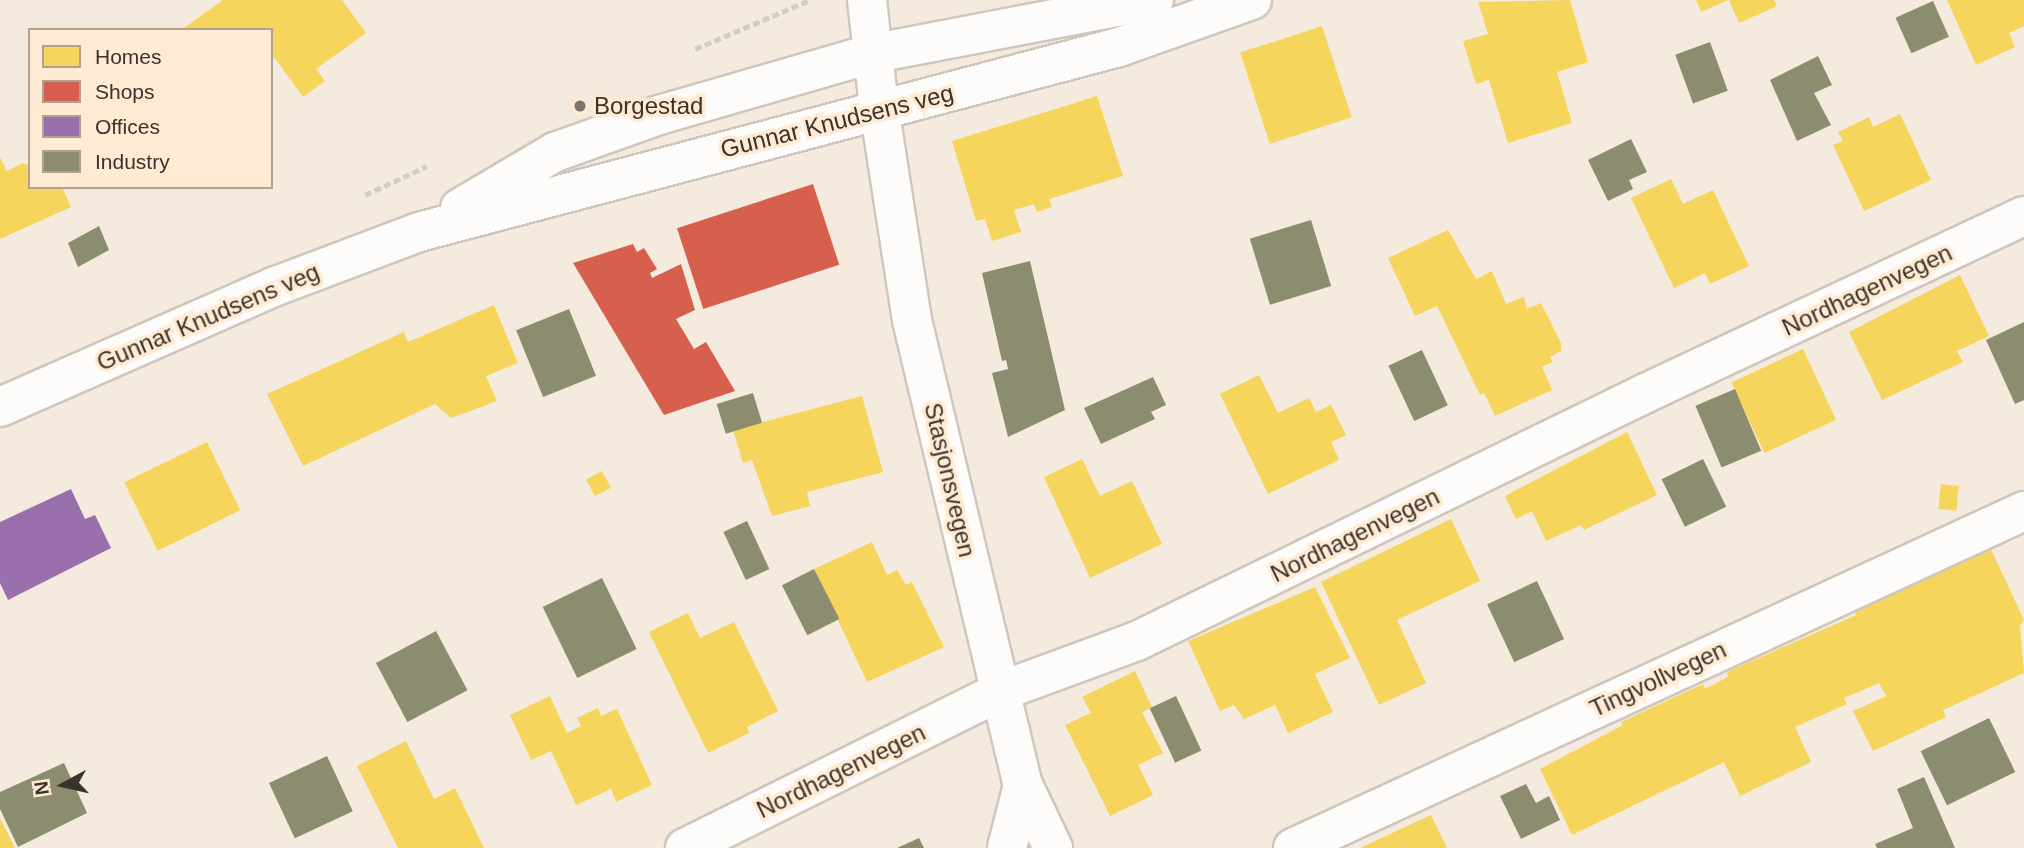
<!DOCTYPE html>
<style>
body{margin:0}
#map{position:relative;width:2024px;height:848px;overflow:hidden;background:#f5eade;font-family:Arial,sans-serif}
div>[style]{position:absolute}
.homes>*{inset:0;background:#f6d55c;transform-origin:0 0}
.shops>*{inset:0;background:#d6604d;transform-origin:0 0}
.offices>*{inset:0;background:#9970ab}
.industry>*{inset:0;background:#8c8c6e;transform-origin:0 0}
.path>*{height:4.5px;margin-top:-2.25px;transform-origin:0;background:repeating-linear-gradient(90deg,#d1cdc8 0 7px,transparent 0 10.5px)}
.roads{filter:drop-shadow(2px 0 #cfc6bd) drop-shadow(-2px 0 #cfc6bd) drop-shadow(0 2px #cfc6bd) drop-shadow(0 -2px #cfc6bd)}
.minor>*{height:38px;margin:-19px;padding:0 19px;transform-origin:19px;border-radius:19px;background:#fefcfa}
.tertiary>*{height:38px;margin:-19px;padding:0 19px;transform-origin:19px;border-radius:19px;background:#fefcfa}
.primary>*{height:38px;margin:-19px;padding:0 19px;transform-origin:19px;border-radius:19px;background:#fefcfa}
.dots>*{width:19px;height:19px;translate:-50% -50%;box-sizing:border-box;border:4px solid #ffead4;border-radius:50%}
span{translate:-50% -50%;white-space:nowrap;text-align:center;line-height:1.15;-webkit-text-stroke:7px #ffead4;paint-order:stroke}
.poi-label{font-size:24px;color:#3b332b}
.left{translate:0 -50%;text-align:left}
.street-label{font-size:24px;color:#3b332b}
.legend{position:absolute;left:28px;top:28px;width:245px;height:161px;box-sizing:border-box;background:#ffead4;border:2px solid #b1a190;margin:0;padding:9px 12px;list-style:none;font-size:21px;color:#3b332b}
.legend li{display:flex;align-items:center;gap:14px;height:35px}
.legend b{width:35px;border:2px solid #b1a190}
.north{position:absolute;left:28px;top:750px;width:70px;height:70px;-webkit-text-stroke:5px #ffead4;paint-order:stroke;rotate:262deg;font-size:19px;font-weight:700;line-height:28px;text-align:center;color:#3b332b}
.north::after{content:'';display:block;margin:auto;width:24px;height:32px;background:#3b332b;clip-path:polygon(50% 0,100% 100%,50% 72%,0 100%)}
</style>
<div id="map">
<div class="homes">
<i style="clip-path:polygon(223px 0,342px 0,366px 33px,316px 69px,325px 81px,303px 97px,275px 58px,271px 61px,271px 30px,181px 30px)"></i>
<i style="clip-path:polygon(1570px 0,1588px 62px,1557px 72px,1572px 123px,1508px 143px,1489px 80px,1476px 84px,1463px 41px,1488px 34px,1478px 2px)"></i>
<i style="clip-path:polygon(1696px 0,1728px 0,1701px 12px)"></i>
<i style="clip-path:polygon(1729px 0,1774px 0,1777px 6px,1739px 23px)"></i>
<i style="clip-path:polygon(1947px 0,2024px 0,2024px 26px,2009px 33px,2015px 47px,1976px 65px)"></i>
<i style="left:1322px;top:26px;width:96px;height:86px;rotate:72deg"></i>
<i style="clip-path:polygon(1097px 96px,1123px 176px,1049px 199px,1052px 207px,1037px 212px,1034px 204px,1014px 210px,1021px 232px,992px 241px,985px 219px,976px 221px,952px 141px)"></i>
<i style="clip-path:polygon(1900px 114px,1931px 180px,1864px 211px,1833px 145px,1843px 141px,1838px 132px,1869px 117px,1873px 127px)"></i>
<i style="clip-path:polygon(0 157px,7px 171px,23px 163px,30px 166px,30px 187px,62px 187px,71px 207px,0 239px)"></i>
<i style="clip-path:polygon(1671px 179px,1683px 204px,1713px 190px,1749px 266px,1710px 284px,1705px 273px,1674px 288px,1631px 198px)"></i>
<i style="clip-path:polygon(1448px 230px,1476px 279px,1492px 271px,1506px 304px,1524px 297px,1527px 309px,1541px 303px,1561px 343px,1561px 351px,1550px 357px,1553px 362px,1542px 367px,1552px 390px,1495px 416px,1484px 393px,1480px 395px,1437px 306px,1415px 316px,1388px 258px)"></i>
<i style="clip-path:polygon(1960px 275px,1989px 336px,1957px 351px,1963px 362px,1882px 400px,1849px 332px)"></i>
<i style="clip-path:polygon(494px 305px,518px 363px,486px 376px,497px 401px,451px 418px,435px 404px,303px 466px,267px 394px,404px 332px,408px 342px)"></i>
<i style="left:1803px;top:349px;width:78px;height:79px;rotate:65deg"></i>
<i style="clip-path:polygon(1259px 375px,1278px 413px,1309px 398px,1316px 412px,1331px 405px,1346px 435px,1331px 442px,1339px 460px,1268px 494px,1220px 394px)"></i>
<i style="clip-path:polygon(862px 396px,883px 472px,807px 492px,810px 506px,772px 516px,752px 460px,743px 463px,733px 430px)"></i>
<i style="clip-path:polygon(1627px 432px,1657px 495px,1584px 530px,1581px 525px,1546px 541px,1532px 511px,1516px 519px,1505px 496px)"></i>
<i style="left:207px;top:442px;width:76px;height:92px;rotate:64deg"></i>
<i style="clip-path:polygon(1082px 459px,1100px 496px,1132px 481px,1162px 544px,1090px 578px,1044px 477px)"></i>
<i style="left:602px;top:471px;width:19px;height:18px;rotate:62deg"></i>
<i style="left:1941px;top:484px;width:18px;height:25px;rotate:6deg"></i>
<i style="clip-path:polygon(1451px 519px,1480px 581px,1397px 620px,1426px 683px,1379px 705px,1321px 582px)"></i>
<i style="clip-path:polygon(872px 542px,887px 575px,897px 570px,906px 585px,912px 582px,944px 647px,867px 682px,814px 569px)"></i>
<i style="clip-path:polygon(1990px 547px,2024px 620px,2020px 626px,2024px 673px,1943px 710px,1946px 717px,1873px 751px,1853px 711px,1886px 696px,1879px 683px,1844px 698px,1847px 704px,1795px 727px,1811px 762px,1740px 796px,1724px 762px,1572px 835px,1540px 769px,1623px 725px,1621px 722px,1703px 684px,1705px 689px,1728px 677px,1727px 672px,1856px 615px,1854px 610px)"></i>
<i style="clip-path:polygon(1315px 587px,1350px 658px,1315px 674px,1333px 712px,1288px 733px,1275px 705px,1244px 719px,1234px 705px,1220px 711px,1188px 641px)"></i>
<i style="clip-path:polygon(688px 613px,700px 638px,734px 622px,778px 711px,747px 727px,749px 733px,708px 753px,649px 632px)"></i>
<i style="clip-path:polygon(1135px 671px,1152px 707px,1142px 712px,1163px 753px,1138px 765px,1153px 795px,1110px 816px,1065px 725px,1091px 713px,1082px 697px)"></i>
<i style="clip-path:polygon(550px 696px,567px 733px,581px 726px,577px 718px,598px 708px,601px 716px,617px 709px,652px 785px,616px 802px,611px 789px,576px 805px,551px 751px,531px 760px,510px 715px)"></i>
<i style="clip-path:polygon(406px 741px,434px 799px,455px 788px,484px 848px,398px 848px,357px 766px)"></i>
<i style="clip-path:polygon(1431px 815px,1447px 848px,1360px 848px)"></i>
<i style="clip-path:polygon(0 818px,15px 848px,0 848px)"></i>
</div>
<div class="shops">
<i style="left:813px;top:184px;width:85px;height:143px;rotate:72deg"></i>
<i style="clip-path:polygon(633px 244px,637px 252px,644px 248px,657px 269px,650px 273px,652px 278px,681px 264px,695px 310px,676px 319px,694px 349px,706px 342px,735px 391px,664px 415px,573px 263px)"></i>
</div>
<div class="offices">
<i style="clip-path:polygon(71px 489px,85px 519px,95px 515px,111px 548px,8px 600px,0 583px,0 522px)"></i>
</div>
<div class="industry">
<i style="left:1933px;top:1px;width:39px;height:41px;rotate:66deg"></i>
<i style="left:1710px;top:42px;width:52px;height:37px;rotate:70deg"></i>
<i style="clip-path:polygon(1818px 56px,1832px 85px,1814px 93px,1831px 125px,1797px 141px,1770px 80px)"></i>
<i style="clip-path:polygon(1631px 139px,1647px 172px,1629px 180px,1633px 189px,1608px 201px,1588px 160px)"></i>
<i style="left:1311px;top:220px;width:69px;height:64px;rotate:73deg"></i>
<i style="clip-path:polygon(99px 226px,109px 250px,78px 267px,68px 243px)"></i>
<i style="clip-path:polygon(1030px 261px,1065px 410px,1008px 437px,992px 373px,1008px 369px,1006px 360px,1002px 361px,982px 273px)"></i>
<i style="left:569px;top:309px;width:72px;height:57px;rotate:68deg"></i>
<i style="clip-path:polygon(2024px 322px,2024px 400px,2015px 404px,1986px 340px)"></i>
<i style="left:1422px;top:350px;width:61px;height:37px;rotate:65deg"></i>
<i style="clip-path:polygon(1153px 377px,1166px 405px,1151px 412px,1155px 419px,1101px 444px,1084px 408px)"></i>
<i style="left:1735px;top:389px;width:67px;height:43px;rotate:67deg"></i>
<i style="left:753px;top:393px;width:31px;height:38px;rotate:73deg"></i>
<i style="left:1703px;top:459px;width:53px;height:46px;rotate:64deg"></i>
<i style="left:747px;top:521px;width:53px;height:26px;rotate:65deg"></i>
<i style="left:814px;top:569px;width:56px;height:36px;rotate:63deg"></i>
<i style="left:602px;top:578px;width:79px;height:66px;rotate:64deg"></i>
<i style="left:1537px;top:581px;width:64px;height:55px;rotate:65deg"></i>
<i style="left:436px;top:631px;width:67px;height:68px;rotate:62deg"></i>
<i style="left:1176px;top:696px;width:60px;height:29px;rotate:65deg"></i>
<i style="left:1989px;top:718px;width:60px;height:76px;rotate:64deg"></i>
<i style="left:327px;top:756px;width:61px;height:64px;rotate:65deg"></i>
<i style="clip-path:polygon(64px 763px,87px 813px,18px 847px,0 809px,0 792px)"></i>
<i style="clip-path:polygon(1924px 777px,1955px 848px,1877px 848px,1875px 844px,1913px 828px,1897px 789px)"></i>
<i style="clip-path:polygon(1526px 784px,1536px 803px,1549px 796px,1560px 820px,1521px 839px,1500px 796px)"></i>
<i style="clip-path:polygon(919px 838px,924px 848px,897px 848px)"></i>
</div>
<div class="path">
<i style="left:695px;top:49px;width:125px;rotate:-23.1deg"></i>
<i style="left:365px;top:195px;width:68px;rotate:-25.1deg"></i>
</div>
<div class="roads">
<div class="minor">
<i style="left:879px;top:107px;width:216px;rotate:81.2deg"></i>
<i style="left:912px;top:320px;width:478px;rotate:76.6deg"></i>
<i style="left:1023px;top:785px;width:65px;rotate:104.3deg"></i>
<i style="left:1023px;top:785px;width:70px;rotate:64.5deg"></i>
<i style="left:685px;top:848px;width:353px;rotate:-26.4deg"></i>
<i style="left:1001px;top:691px;width:145px;rotate:-20.2deg"></i>
<i style="left:1137px;top:641px;width:566px;rotate:-25.98deg"></i>
<i style="left:1646px;top:393px;width:417px;rotate:-25.1deg"></i>
<i style="left:1293px;top:848px;width:805px;rotate:-24.75deg"></i>
</div>
<div class="tertiary">
<i style="left:867px;top:0;width:108px;rotate:83.6deg"></i>
</div>
<div class="primary">
<i style="left:460px;top:208px;width:110px;rotate:-30.5deg"></i>
<i style="left:555px;top:152px;width:110px;rotate:-19.6deg"></i>
<i style="left:659px;top:115px;width:220px;rotate:-16.1deg"></i>
<i style="left:870px;top:54px;width:289px;rotate:-10.8deg"></i>
<i style="left:0;top:407px;width:301px;rotate:-23.7deg"></i>
<i style="left:276px;top:286px;width:153px;rotate:-20.7deg"></i>
<i style="left:419px;top:232px;width:724px;rotate:-14.8deg"></i>
<i style="left:1119px;top:47px;width:141px;rotate:-19.5deg"></i>
</div>
</div>
<div class="dots">
<i style="left:580px;top:106px;background:#7c736a"></i>
</div>
<div class="poi-label">
<span class="left" style="left:594px;top:106px">Borgestad</span>
</div>
<div class="street-label">
<span style="left:837px;top:121px;rotate:-14deg">Gunnar Knudsens veg</span>
<span style="left:1867px;top:290px;rotate:-25deg">Nordhagenvegen</span>
<span style="left:208px;top:317px;rotate:-23deg">Gunnar Knudsens veg</span>
<span style="left:950px;top:480px;rotate:77deg">Stasjonsvegen</span>
<span style="left:1355px;top:535px;rotate:-26deg">Nordhagenvegen</span>
<span style="left:1658px;top:679px;rotate:-25deg">Tingvollvegen</span>
<span style="left:841px;top:771px;rotate:-26deg">Nordhagenvegen</span>
</div>
<ul class="legend">
<li><b style="height:19px;background:#f6d55c"></b>Homes</li>
<li><b style="height:19px;background:#d6604d"></b>Shops</li>
<li><b style="height:19px;background:#9970ab"></b>Offices</li>
<li><b style="height:19px;background:#8c8c6e"></b>Industry</li>
</ul>
<div class="north">N</div>
</div>
